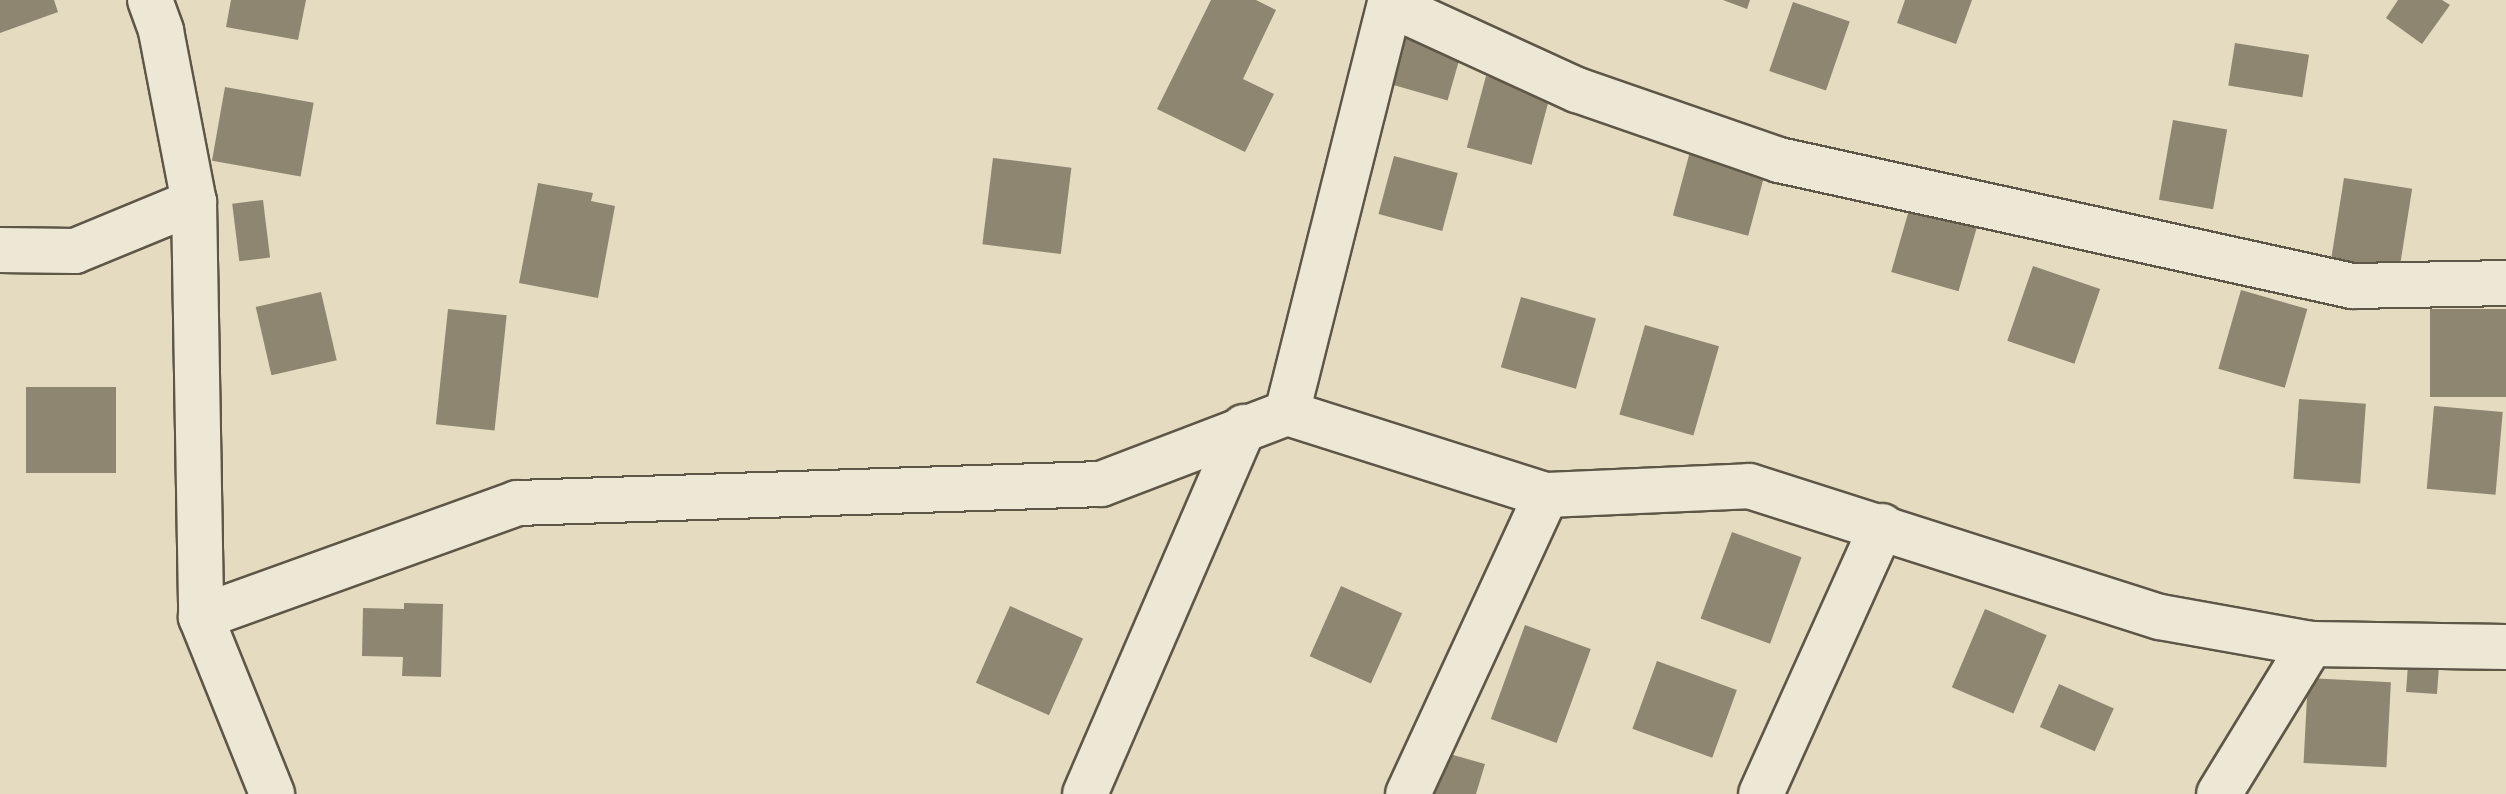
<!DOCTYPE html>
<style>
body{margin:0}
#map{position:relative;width:2506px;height:794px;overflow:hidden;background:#e4dbc0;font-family:"Old Standard TT",serif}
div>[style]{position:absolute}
.building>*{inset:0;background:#8f8672;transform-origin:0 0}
.roads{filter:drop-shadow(2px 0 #5e5646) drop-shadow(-2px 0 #5e5646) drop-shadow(0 2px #5e5646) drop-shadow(0 -2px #5e5646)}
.minor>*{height:44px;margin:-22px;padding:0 22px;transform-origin:22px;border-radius:22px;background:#ede8d6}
.tertiary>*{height:44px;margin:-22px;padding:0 22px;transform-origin:22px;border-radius:22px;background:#ede8d6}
span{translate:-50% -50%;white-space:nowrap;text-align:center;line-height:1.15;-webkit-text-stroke:7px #ede8d6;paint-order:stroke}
</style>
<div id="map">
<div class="building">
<i style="clip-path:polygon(0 0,54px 0,58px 12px,0 33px)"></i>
<i style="clip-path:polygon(231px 0,306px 0,298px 40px,226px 27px)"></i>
<i style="clip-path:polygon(1211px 0,1256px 0,1276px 10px,1243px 79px,1274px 94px,1245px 152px,1157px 109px)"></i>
<i style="clip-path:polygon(1723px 0,1750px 0,1747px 9px)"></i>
<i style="clip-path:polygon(1905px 0,1972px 0,1956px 44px,1897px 23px)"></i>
<i style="clip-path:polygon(2398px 0,2442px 0,2450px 5px,2422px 44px,2386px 18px)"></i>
<i style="left:1793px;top:2px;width:60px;height:73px;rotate:19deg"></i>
<i style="left:1410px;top:21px;width:58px;height:66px;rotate:16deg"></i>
<i style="left:2235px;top:43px;width:75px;height:43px;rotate:9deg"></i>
<i style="left:1486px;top:76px;width:67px;height:74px;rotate:15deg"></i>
<i style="left:225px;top:87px;width:90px;height:75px;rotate:10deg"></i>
<i style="left:2173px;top:120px;width:55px;height:81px;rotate:10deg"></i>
<i style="left:1692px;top:144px;width:78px;height:74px;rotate:15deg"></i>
<i style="left:1394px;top:156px;width:66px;height:60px;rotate:15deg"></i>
<i style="left:993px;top:158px;width:79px;height:87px;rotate:7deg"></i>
<i style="left:2344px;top:178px;width:69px;height:86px;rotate:9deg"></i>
<i style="clip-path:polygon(538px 183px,593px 193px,591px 201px,615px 206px,598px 298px,519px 283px)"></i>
<i style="left:1913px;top:196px;width:70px;height:79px;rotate:16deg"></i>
<i style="left:263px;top:200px;width:58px;height:31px;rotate:83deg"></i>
<i style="left:2033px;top:266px;width:71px;height:79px;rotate:19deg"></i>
<i style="left:2241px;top:290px;width:69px;height:82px;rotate:16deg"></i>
<i style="left:321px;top:292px;width:70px;height:67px;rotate:77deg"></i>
<i style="left:1521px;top:297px;width:78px;height:73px;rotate:16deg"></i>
<i style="left:448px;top:309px;width:59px;height:116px;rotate:6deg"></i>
<i style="left:2506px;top:309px;width:88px;height:76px;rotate:90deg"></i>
<i style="left:1645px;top:325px;width:77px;height:93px;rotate:16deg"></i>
<i style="left:26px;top:387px;width:90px;height:86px"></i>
<i style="left:2299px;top:399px;width:67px;height:80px;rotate:4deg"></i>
<i style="left:2434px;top:406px;width:69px;height:83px;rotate:5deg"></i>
<i style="left:1732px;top:532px;width:74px;height:92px;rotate:20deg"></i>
<i style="left:1341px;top:586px;width:67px;height:77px;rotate:24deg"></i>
<i style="clip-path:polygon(404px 603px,443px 604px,441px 677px,402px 676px,403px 657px,362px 656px,363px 608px,404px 609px)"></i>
<i style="left:1010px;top:606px;width:80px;height:84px;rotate:24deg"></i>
<i style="left:1985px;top:609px;width:67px;height:85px;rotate:23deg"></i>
<i style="left:1525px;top:625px;width:70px;height:100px;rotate:20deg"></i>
<i style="left:2409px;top:650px;width:31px;height:42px;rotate:4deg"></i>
<i style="left:1657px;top:661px;width:85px;height:72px;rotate:20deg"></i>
<i style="left:2308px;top:678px;width:83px;height:85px;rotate:3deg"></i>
<i style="left:2059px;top:684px;width:60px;height:47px;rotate:24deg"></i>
<i style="clip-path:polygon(1418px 745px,1485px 764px,1476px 794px,1404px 794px)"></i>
</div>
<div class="roads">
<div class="minor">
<i style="left:1391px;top:5px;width:205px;rotate:24.6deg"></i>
<i style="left:1577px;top:90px;width:214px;rotate:19.1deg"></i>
<i style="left:1779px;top:160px;width:587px;rotate:12.4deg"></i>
<i style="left:2352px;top:286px;width:154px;rotate:-1.1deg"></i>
<i style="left:0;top:250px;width:75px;rotate:0.8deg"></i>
<i style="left:75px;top:251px;width:129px;rotate:-22.4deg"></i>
<i style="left:1287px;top:413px;width:272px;rotate:17.6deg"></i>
<i style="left:1546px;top:495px;width:203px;rotate:-2.5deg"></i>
<i style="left:1749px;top:486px;width:431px;rotate:17.7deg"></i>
<i style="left:2160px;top:617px;width:153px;rotate:10.1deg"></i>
<i style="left:2311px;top:644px;width:195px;rotate:0.9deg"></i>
<i style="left:201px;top:617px;width:336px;rotate:-19.8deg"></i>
<i style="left:517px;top:503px;width:584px;rotate:-1.86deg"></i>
<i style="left:1101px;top:484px;width:199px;rotate:-20.9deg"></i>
<i style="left:1287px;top:413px;width:426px;rotate:-75.9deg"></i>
<i style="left:1085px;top:794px;width:400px;rotate:-66.6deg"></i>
<i style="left:1408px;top:794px;width:329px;rotate:-65.2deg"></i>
<i style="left:1761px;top:794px;width:294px;rotate:-65.7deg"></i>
<i style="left:2219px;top:794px;width:176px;rotate:-58.5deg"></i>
</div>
<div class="tertiary">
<i style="left:150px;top:0;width:33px;rotate:70deg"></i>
<i style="left:161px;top:31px;width:174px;rotate:79.1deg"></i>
<i style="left:194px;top:202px;width:415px;rotate:89deg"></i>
<i style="left:201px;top:617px;width:191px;rotate:68.1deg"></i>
</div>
</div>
</div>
